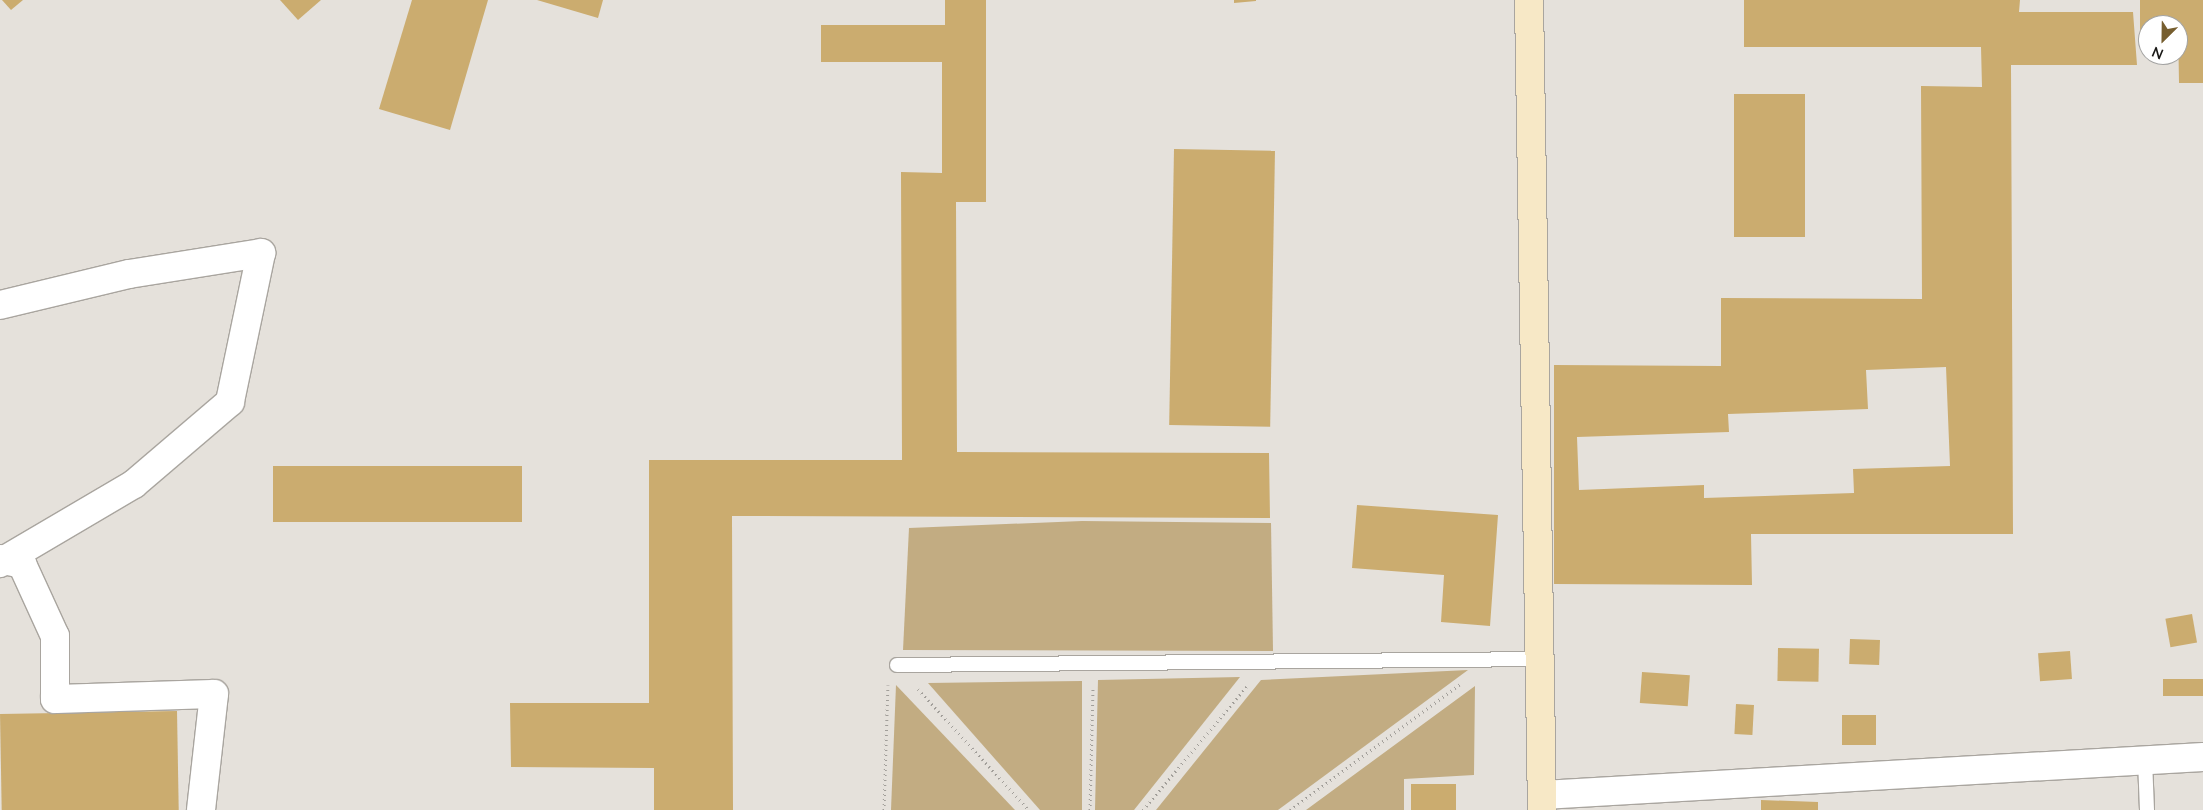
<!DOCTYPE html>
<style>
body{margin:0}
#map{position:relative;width:2203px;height:810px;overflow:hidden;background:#e5e1db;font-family:Lato,sans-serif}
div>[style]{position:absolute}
.green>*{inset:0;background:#c2ac82}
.building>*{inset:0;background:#cbac6f;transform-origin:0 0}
.path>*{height:3px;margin-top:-1.5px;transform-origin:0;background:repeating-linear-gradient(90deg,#a19e99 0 1px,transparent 0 5px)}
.roads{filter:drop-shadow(1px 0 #a9a59f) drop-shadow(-1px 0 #a9a59f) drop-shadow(0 1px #a9a59f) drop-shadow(0 -1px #a9a59f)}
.lane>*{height:14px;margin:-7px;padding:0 7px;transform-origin:7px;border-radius:7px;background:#fff}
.street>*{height:28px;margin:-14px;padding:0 14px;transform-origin:14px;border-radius:14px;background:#fff}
.secondary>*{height:28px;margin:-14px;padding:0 14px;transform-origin:14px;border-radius:14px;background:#f7e8c6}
span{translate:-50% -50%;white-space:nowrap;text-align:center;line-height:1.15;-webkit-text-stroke:4px #fff;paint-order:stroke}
.north{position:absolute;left:2138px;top:15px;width:50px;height:50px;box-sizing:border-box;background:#fff;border:1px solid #a3a3a2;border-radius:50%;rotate:203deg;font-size:14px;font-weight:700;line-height:20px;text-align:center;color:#1a1916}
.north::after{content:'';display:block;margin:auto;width:18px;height:22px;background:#765e2f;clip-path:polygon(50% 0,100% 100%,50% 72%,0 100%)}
</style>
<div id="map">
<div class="green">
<i style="clip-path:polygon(1082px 521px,1271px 523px,1273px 651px,903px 650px,909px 528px)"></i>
<i style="clip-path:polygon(1468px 670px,1278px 810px,1156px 810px,1261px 680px)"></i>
<i style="clip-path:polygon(1240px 677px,1134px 810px,1095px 810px,1098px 680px)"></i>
<i style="clip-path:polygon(1082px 681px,1082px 810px,1040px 810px,928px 683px)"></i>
<i style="clip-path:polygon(896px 685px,1015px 810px,891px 810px)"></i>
<i style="clip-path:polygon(1475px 686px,1474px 775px,1404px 779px,1404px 810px,1306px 810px)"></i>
</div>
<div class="building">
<i style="clip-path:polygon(2px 0,23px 0,11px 10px)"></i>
<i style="clip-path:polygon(280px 0,321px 0,298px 20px)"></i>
<i style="clip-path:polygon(412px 0,488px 0,450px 130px,379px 109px)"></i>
<i style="clip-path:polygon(537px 0,603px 0,598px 18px)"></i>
<i style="clip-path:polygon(945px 0,986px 0,986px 202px,956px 202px,957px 452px,1269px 453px,1270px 518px,732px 516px,733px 810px,654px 810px,654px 768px,511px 767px,510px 703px,649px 703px,649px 460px,902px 460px,901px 172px,942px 173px,942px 62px,821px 62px,821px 25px,945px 25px)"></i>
<i style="clip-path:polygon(1234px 0,1256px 0,1256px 1px,1234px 3px)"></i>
<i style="clip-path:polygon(evenodd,1744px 0,2020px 0,2019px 12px,2133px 12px,2137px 65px,2011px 65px,2013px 534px,1751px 534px,1752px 585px,1554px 584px,1554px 365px,1721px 366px,1721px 298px,1922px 299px,1921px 86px,1982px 87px,1981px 47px,1744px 47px,1744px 0,1946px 367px,1950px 466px,1853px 469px,1854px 493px,1704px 498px,1704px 485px,1579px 490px,1577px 437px,1729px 432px,1728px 414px,1868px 409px,1866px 370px,1946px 367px)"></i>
<i style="clip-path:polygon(2140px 0,2203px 0,2203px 83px,2179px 83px,2178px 25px,2148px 25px,2148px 34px,2140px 34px)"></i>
<i style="left:1734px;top:94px;width:71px;height:143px"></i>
<i style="left:1174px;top:149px;width:101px;height:276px;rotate:1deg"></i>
<i style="left:273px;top:466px;width:249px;height:56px"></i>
<i style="clip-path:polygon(1357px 505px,1498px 515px,1490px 626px,1441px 622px,1444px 575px,1352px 568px)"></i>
<i style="left:2192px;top:614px;width:29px;height:27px;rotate:80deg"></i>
<i style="left:1850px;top:639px;width:30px;height:25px;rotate:2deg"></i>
<i style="left:1778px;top:648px;width:41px;height:33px;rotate:1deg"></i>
<i style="left:2070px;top:651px;width:28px;height:32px;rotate:86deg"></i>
<i style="left:1642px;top:672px;width:48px;height:31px;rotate:4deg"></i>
<i style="left:2203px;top:679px;width:17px;height:40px;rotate:90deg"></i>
<i style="left:1736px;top:704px;width:18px;height:30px;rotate:3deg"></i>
<i style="left:177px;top:711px;width:99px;height:177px;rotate:89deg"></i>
<i style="left:1876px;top:715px;width:30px;height:34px;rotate:90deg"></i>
<i style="left:1411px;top:784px;width:45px;height:26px"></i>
<i style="clip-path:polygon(1761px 800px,1818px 802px,1818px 810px,1761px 810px)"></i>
</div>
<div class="path">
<i style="left:918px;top:689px;width:164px;rotate:47.5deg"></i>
<i style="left:884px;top:810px;width:125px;rotate:-88.2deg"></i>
<i style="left:1090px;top:810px;width:124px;rotate:-88.6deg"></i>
<i style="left:1143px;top:810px;width:163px;rotate:-50deg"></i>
<i style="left:1290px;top:810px;width:212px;rotate:-36.5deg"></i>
</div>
<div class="roads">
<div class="lane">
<i style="left:897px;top:665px;width:643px;rotate:-0.53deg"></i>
<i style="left:2145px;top:760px;width:50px;rotate:87.7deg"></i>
</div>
<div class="street">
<i style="left:0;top:305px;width:133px;rotate:-13.5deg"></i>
<i style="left:129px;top:274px;width:134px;rotate:-9deg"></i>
<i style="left:261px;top:253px;width:152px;rotate:101.8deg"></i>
<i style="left:230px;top:402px;width:126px;rotate:139.5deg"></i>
<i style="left:134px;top:484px;width:156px;rotate:149.5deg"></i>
<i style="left:0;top:559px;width:23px;rotate:13deg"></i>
<i style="left:22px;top:564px;width:79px;rotate:65.4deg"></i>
<i style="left:55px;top:636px;width:63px;rotate:90deg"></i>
<i style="left:55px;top:699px;width:159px;rotate:-1.8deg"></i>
<i style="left:214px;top:694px;width:117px;rotate:96.4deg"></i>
<i style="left:1543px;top:795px;width:661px;rotate:-3.3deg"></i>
</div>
<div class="secondary">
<i style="left:1529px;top:0;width:810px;rotate:89.08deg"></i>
</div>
</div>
<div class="north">N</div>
</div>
